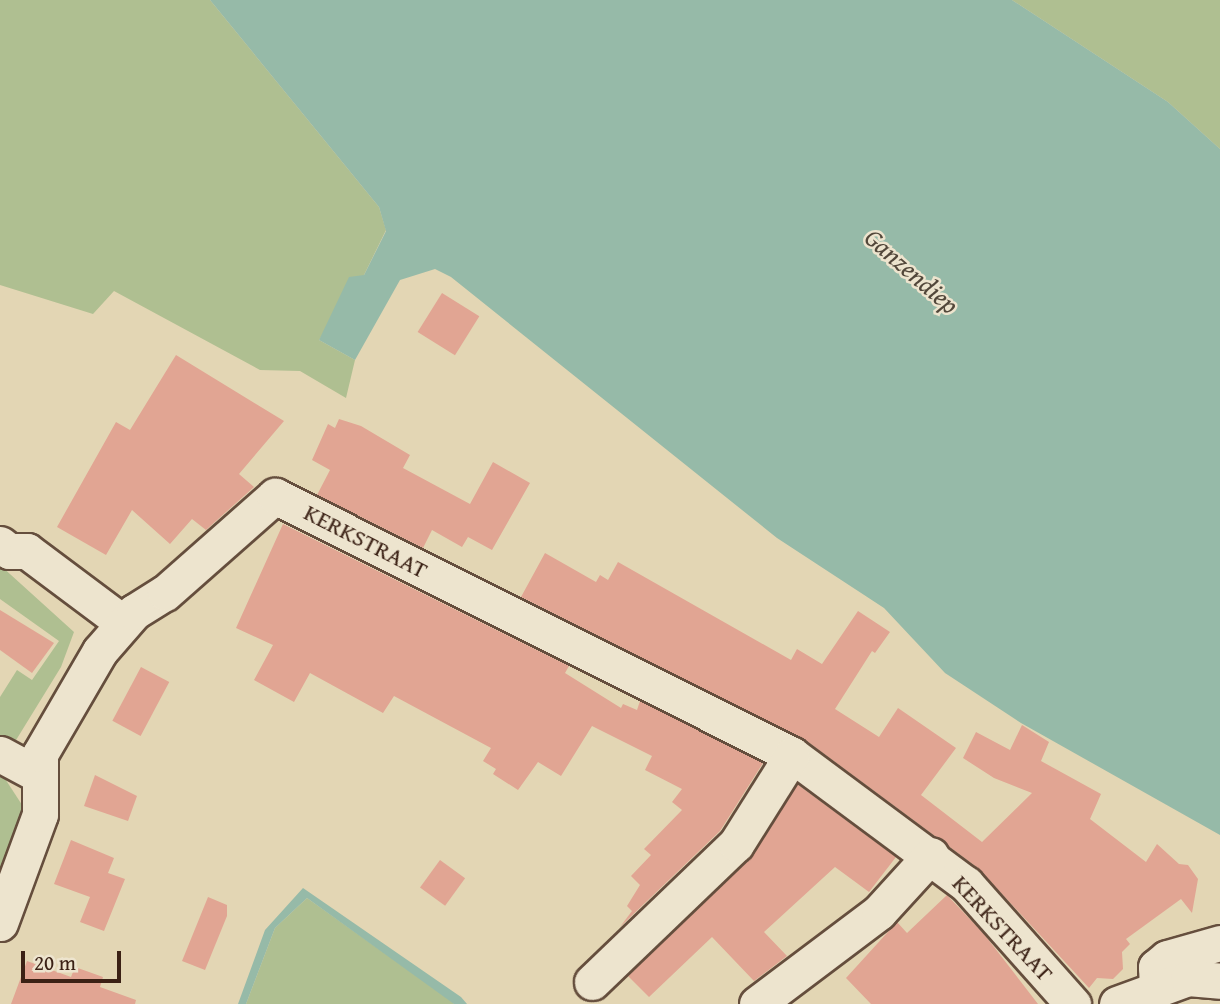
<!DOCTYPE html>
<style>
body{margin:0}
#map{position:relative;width:1220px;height:1004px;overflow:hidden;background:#e3d6b4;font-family:"Gentium Book Plus",serif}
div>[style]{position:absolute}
.green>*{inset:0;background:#afbf91}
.water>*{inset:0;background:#96baa8}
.building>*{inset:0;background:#e1a593;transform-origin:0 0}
.roads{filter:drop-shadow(2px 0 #654e3d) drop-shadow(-2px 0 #654e3d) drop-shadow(0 2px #654e3d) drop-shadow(0 -2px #654e3d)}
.minor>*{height:35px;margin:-17.5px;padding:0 17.5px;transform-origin:17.5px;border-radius:17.5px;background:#ede4ce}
span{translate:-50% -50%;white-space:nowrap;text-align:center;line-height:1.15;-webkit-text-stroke:5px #ede4ce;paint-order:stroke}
.street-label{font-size:24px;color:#3b2115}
.water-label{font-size:26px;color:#52473a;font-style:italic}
.scale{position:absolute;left:21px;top:951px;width:100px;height:32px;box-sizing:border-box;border:4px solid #3b2115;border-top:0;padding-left:9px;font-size:21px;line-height:24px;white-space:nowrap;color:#3b2115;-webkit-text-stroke:5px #ede4ce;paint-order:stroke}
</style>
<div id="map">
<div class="green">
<i style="clip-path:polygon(0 0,210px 0,379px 207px,386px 230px,364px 275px,319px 340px,355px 360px,346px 398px,300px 371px,260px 370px,114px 291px,93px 314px,0 285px)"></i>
<i style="clip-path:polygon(1012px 0,1220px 0,1220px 149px,1168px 102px)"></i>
<i style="clip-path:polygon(0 565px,74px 632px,61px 667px,13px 745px,0 740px,0 697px,17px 670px,32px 680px,59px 641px,0 599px)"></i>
<i style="clip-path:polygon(0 771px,26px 811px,0 878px)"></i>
<i style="clip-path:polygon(307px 898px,453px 1002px,454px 1004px,246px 1004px,275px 928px)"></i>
</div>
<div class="water">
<i style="clip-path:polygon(210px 0,1012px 0,1168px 102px,1220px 149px,1220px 835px,1021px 723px,945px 673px,884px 608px,777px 538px,451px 277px,435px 269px,400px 280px,355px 360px,319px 340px,349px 277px,364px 275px,386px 231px,379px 207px)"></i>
<i style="clip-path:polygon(303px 888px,461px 997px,467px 1004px,454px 1004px,307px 898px,275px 928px,246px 1004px,238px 1004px,265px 930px)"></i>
</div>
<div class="building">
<i style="left:442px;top:293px;width:44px;height:46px;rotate:32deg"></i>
<i style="clip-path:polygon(176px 355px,284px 421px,239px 474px,254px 487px,206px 530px,192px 519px,170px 544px,132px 510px,106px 555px,57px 527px,116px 422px,130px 430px)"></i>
<i style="clip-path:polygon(339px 419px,361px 426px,410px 455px,403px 468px,470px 504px,493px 462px,530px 483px,492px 550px,468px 537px,462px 547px,432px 530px,423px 548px,317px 495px,330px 470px,312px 460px,328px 424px,335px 428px)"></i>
<i style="clip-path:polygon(283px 524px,569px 666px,565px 673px,621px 708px,623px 704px,637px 710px,640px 701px,763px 763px,720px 831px,620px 927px,632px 911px,627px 906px,640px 885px,631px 876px,651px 855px,644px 849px,682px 810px,672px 802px,682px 789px,645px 770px,652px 756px,592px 726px,561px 776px,538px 762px,518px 790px,493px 774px,496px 769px,483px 761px,491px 748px,394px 696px,383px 713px,310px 673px,294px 702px,254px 680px,273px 645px,236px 628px)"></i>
<i style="clip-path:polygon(545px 553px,596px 582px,600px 575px,608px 580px,618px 562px,791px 660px,797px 649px,822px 664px,858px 611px,890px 632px,875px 653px,872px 651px,835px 709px,879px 737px,898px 708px,956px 748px,921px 795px,982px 842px,1032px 793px,994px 778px,963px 758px,976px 732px,1010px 750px,1022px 725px,1049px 742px,1041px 761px,1101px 794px,1090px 819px,1146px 862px,1157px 844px,1179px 864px,1188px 865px,1198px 879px,1192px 913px,1181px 899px,1126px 939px,1130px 944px,1122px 952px,1123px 969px,1113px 979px,1097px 978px,1089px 988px,978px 868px,804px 739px,521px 597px)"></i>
<i style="clip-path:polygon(0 610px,54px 643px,32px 673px,0 650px)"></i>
<i style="left:141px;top:667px;width:32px;height:61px;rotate:28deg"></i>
<i style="clip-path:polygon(95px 775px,137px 796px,128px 821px,84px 806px)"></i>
<i style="clip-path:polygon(797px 784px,896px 857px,869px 892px,835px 867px,764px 932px,787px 956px,754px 981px,712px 937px,649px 997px,628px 976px,750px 859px)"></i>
<i style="clip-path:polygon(71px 840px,114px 858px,108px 873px,125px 879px,104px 931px,80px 922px,90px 897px,54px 884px)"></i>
<i style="left:440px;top:860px;width:31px;height:34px;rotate:36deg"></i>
<i style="clip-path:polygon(947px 895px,984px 934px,1038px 1004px,871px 1004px,846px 978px,897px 922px,907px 933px)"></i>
<i style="clip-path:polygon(208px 897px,227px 905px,227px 916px,205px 970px,182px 961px)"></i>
<i style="clip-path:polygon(27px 961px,71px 977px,75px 967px,103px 977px,100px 987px,136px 1000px,135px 1004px,11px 1004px)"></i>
</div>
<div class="roads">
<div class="minor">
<i style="left:0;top:544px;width:11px;rotate:38deg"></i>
<i style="left:9px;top:551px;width:18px"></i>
<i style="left:27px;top:551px;width:119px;rotate:36.8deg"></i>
<i style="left:0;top:754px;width:42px;rotate:28.4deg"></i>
<i style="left:0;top:923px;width:116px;rotate:-69.8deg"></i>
<i style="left:40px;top:814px;width:60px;rotate:-90deg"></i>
<i style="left:40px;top:754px;width:119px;rotate:-59.8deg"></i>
<i style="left:100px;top:651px;width:52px;rotate:-48.9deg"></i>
<i style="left:134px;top:612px;width:36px;rotate:-32deg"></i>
<i style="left:165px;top:593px;width:147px;rotate:-41.4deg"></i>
<i style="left:275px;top:496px;width:578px;rotate:26.61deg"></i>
<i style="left:792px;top:755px;width:217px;rotate:36.6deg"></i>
<i style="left:966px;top:884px;width:161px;rotate:48.3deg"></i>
<i style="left:592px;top:982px;width:199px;rotate:-43.8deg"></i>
<i style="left:736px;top:844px;width:105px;rotate:-57.8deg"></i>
<i style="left:1157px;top:986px;width:19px;rotate:-93deg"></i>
<i style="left:1156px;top:967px;width:14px;rotate:-39deg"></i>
<i style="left:1167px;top:958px;width:55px;rotate:-15.8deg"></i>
<i style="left:757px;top:1004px;width:153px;rotate:-37deg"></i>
<i style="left:879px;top:912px;width:77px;rotate:-47.6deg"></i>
<i style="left:1117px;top:1004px;width:76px;rotate:-20.1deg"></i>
<i style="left:1188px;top:978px;width:32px;rotate:5deg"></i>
</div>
</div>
<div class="street-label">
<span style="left:366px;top:541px;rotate:27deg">KERKSTRAAT</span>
<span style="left:1003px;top:928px;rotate:47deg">KERKSTRAAT</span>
</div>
<div class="water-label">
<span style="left:912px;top:271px;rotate:41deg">Ganzendiep</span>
</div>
<div class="scale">20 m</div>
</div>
